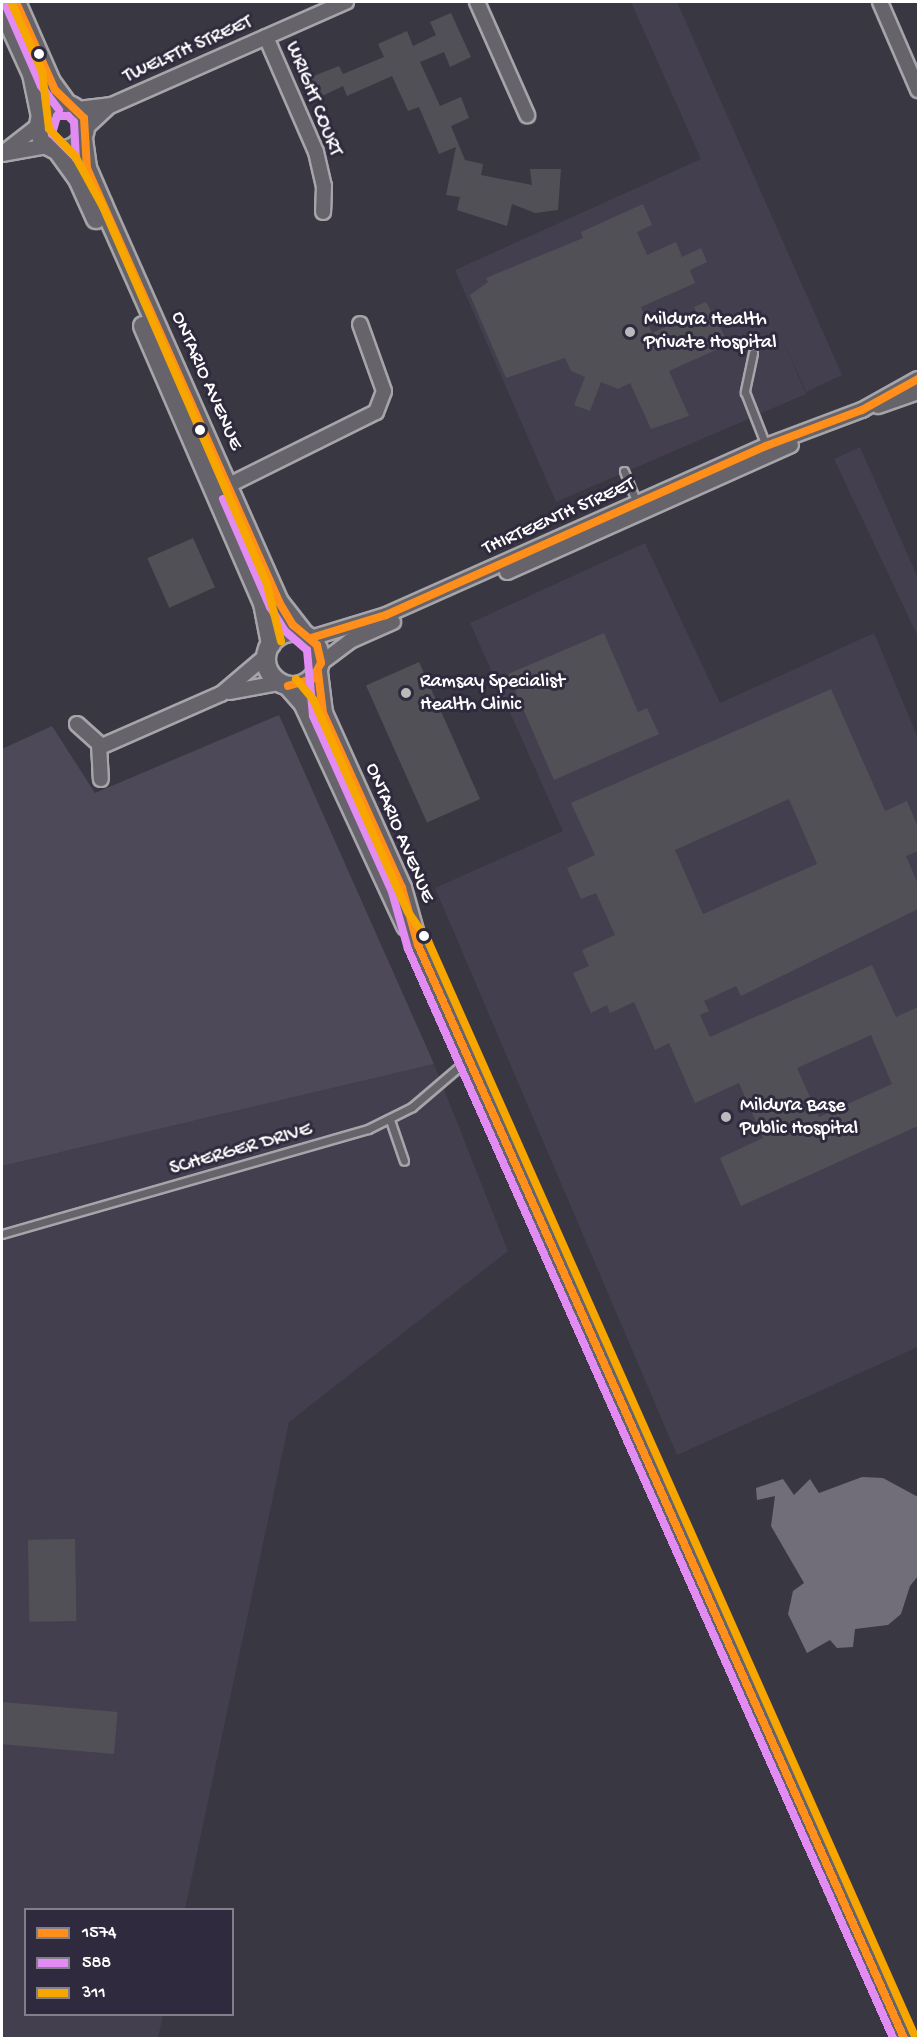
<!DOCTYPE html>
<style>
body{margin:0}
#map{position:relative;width:920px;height:2040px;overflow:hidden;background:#393741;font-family:"Gochi Hand",sans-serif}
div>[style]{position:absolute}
.built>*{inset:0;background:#433f4f}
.green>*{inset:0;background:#4e4958}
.water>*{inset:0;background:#716e79}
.building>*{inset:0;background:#515056;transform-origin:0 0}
.roads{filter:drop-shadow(2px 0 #a6a5aa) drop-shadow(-2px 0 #a6a5aa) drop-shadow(0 2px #a6a5aa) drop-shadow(0 -2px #a6a5aa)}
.service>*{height:7px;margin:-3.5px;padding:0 3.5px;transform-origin:3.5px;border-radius:3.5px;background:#66646a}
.minor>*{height:14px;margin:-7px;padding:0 7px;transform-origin:7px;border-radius:7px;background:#66646a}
.tertiary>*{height:18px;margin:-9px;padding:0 9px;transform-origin:9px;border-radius:9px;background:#66646a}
.tertiary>.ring{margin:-9px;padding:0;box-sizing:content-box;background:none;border:18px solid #66646a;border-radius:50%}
.bus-1>*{height:8px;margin:-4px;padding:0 4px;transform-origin:4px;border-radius:4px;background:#ff8e1a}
.bus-2>*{height:8px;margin:-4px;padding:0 4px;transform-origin:4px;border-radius:4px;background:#e28bf3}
.bus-3>*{height:8px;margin:-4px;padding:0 4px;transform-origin:4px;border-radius:4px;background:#f7a600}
.dots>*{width:16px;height:16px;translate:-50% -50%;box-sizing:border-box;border:3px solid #2f2a3d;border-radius:50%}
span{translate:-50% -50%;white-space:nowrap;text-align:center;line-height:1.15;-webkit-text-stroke:6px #2f2a3d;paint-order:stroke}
.street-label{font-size:20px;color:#fff}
.poi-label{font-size:20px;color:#fff}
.left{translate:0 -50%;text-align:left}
.frame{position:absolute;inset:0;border:3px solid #fff;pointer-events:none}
.legend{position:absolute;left:24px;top:1908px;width:210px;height:108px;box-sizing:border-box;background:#2f2a3d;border:2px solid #827f8b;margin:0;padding:8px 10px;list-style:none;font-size:18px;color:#fff}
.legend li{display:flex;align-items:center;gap:12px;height:30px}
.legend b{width:30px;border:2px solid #827f8b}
</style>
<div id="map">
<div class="built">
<i style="clip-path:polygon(631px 2px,677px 2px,842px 375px,806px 392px,777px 327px,806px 394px,556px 502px,455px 270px,701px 159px)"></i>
<i style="clip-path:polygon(860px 447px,918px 578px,918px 637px,834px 459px)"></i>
<i style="clip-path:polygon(645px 543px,720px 703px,874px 633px,918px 738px,918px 1347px,677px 1455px,435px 888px,563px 831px,470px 623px)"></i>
<i style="clip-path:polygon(434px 1064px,508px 1251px,289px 1422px,185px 1909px,26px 1910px,26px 2014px,163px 2015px,158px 2038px,2px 2038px,2px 1166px)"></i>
</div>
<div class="green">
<i style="clip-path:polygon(279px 715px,434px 1064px,2px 1166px,2px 749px,52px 726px,95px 793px)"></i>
</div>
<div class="water">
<i style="clip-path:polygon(862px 1477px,883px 1478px,918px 1497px,918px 1576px,910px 1586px,901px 1614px,888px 1625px,855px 1629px,853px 1647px,837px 1648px,830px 1640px,807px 1653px,788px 1614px,793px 1591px,804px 1583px,771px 1526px,775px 1496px,757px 1500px,756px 1488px,783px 1479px,794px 1495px,810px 1479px,819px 1493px)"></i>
</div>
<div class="building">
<i style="clip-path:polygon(451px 13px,471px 57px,450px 67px,444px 52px,420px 62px,440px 106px,461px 97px,469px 118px,451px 126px,465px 160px,483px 164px,481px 175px,532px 185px,530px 169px,561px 169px,558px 210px,535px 213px,512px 204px,507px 226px,457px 210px,460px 197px,446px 195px,456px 147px,439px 154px,419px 107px,408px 111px,392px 76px,347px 96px,343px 86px,320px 97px,311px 77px,339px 66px,343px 74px,384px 57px,378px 44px,407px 31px,413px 46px,436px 35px,430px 22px)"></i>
<i style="clip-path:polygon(643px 204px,652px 225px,637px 232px,647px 255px,676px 242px,682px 257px,701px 248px,707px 262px,690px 270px,695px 283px,641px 307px,652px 333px,697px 313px,694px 307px,706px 302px,729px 344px,669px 371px,689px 416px,651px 429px,630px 383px,618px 389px,601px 382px,590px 411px,574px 405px,585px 377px,571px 371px,565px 358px,506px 378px,470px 295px,488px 282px,486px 278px,583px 238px,581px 232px)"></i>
<i style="left:193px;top:538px;width:54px;height:50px;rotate:66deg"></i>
<i style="clip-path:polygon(604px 633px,638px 712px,647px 708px,659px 734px,554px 780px,508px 674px)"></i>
<i style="left:419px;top:662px;width:150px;height:58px;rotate:66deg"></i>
<i style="clip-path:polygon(evenodd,831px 689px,885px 811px,907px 801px,918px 827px,918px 851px,906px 856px,918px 884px,918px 909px,741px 996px,736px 986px,704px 1001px,709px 1011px,700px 1015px,710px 1037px,872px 965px,896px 1017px,918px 1007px,918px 1126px,741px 1206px,720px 1158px,763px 1138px,739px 1083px,695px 1103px,669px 1043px,655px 1050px,634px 1002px,610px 1013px,607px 1005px,591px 1013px,573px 973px,589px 966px,582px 950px,615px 935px,596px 893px,581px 899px,567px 868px,595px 855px,571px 803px,831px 689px,789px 799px,817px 864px,703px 914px,675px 850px,789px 799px,831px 689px,871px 1035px,892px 1084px,819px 1117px,797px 1068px,871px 1035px)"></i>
<i style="left:75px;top:1539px;width:82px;height:47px;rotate:89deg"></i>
<i style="left:2px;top:1702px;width:116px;height:42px;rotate:5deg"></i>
</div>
<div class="roads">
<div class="service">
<i style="left:753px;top:353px;width:40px;rotate:102deg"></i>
<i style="left:745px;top:392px;width:60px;rotate:68.6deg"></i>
<i style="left:624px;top:471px;width:37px;rotate:68deg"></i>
<i style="left:390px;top:1120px;width:43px;rotate:71.1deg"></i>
<i style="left:2px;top:1234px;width:381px;rotate:-16deg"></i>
<i style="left:368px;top:1129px;width:49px;rotate:-26.6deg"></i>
<i style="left:412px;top:1107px;width:72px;rotate:-40.5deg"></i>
</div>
<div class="minor">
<i style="left:477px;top:2px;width:124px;rotate:66.1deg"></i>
<i style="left:880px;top:2px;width:96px;rotate:66.6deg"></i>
<i style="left:266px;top:37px;width:125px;rotate:66.5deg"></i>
<i style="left:316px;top:152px;width:35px;rotate:77deg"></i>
<i style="left:324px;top:186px;width:26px;rotate:92deg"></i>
<i style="left:78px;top:109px;width:34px;rotate:-7deg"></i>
<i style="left:112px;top:105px;width:256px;rotate:-23.8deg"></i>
<i style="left:86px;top:128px;width:33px;rotate:-43deg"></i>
<i style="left:3px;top:153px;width:46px;rotate:-37.9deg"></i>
<i style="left:2px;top:154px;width:47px;rotate:-9.9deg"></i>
<i style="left:878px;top:406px;width:42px;rotate:-19.3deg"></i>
<i style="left:221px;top:489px;width:173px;rotate:-26.4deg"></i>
<i style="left:376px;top:412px;width:22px;rotate:-69deg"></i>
<i style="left:384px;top:391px;width:71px;rotate:-109.7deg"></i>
<i style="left:507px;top:572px;width:311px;rotate:-24.1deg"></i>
<i style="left:311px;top:638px;width:78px;rotate:-17deg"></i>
<i style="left:386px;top:615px;width:416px;rotate:-24deg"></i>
<i style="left:766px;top:446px;width:103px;rotate:-20.6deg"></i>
<i style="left:862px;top:410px;width:64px;rotate:-29deg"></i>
<i style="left:321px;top:663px;width:36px;rotate:-37deg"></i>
<i style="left:350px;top:641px;width:47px;rotate:-23.8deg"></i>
<i style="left:229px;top:692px;width:51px;rotate:-10.2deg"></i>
<i style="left:77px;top:724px;width:30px;rotate:42deg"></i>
<i style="left:99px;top:744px;width:35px;rotate:87deg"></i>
<i style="left:100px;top:747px;width:132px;rotate:-23.7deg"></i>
<i style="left:221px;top:694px;width:59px;rotate:-40.2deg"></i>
</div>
<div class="tertiary">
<i style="left:16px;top:2px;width:87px;rotate:66.4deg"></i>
<i style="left:51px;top:82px;width:27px;rotate:54deg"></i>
<i style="left:2px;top:8px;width:72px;rotate:65.6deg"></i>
<i style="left:32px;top:74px;width:44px;rotate:78.2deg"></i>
<i class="ring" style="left:39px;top:104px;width:28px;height:28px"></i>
<i style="left:83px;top:139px;width:29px;rotate:82deg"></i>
<i style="left:87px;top:168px;width:40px;rotate:66.6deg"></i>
<i style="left:103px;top:205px;width:434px;rotate:66.1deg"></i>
<i style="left:279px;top:602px;width:39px;rotate:52deg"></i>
<i style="left:57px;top:150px;width:36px;rotate:54deg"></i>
<i style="left:78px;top:179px;width:44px;rotate:65.8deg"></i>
<i style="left:143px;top:326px;width:302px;rotate:66.6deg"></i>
<i style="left:263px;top:603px;width:42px;rotate:79deg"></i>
<i class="ring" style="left:266px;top:632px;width:36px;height:36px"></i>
<i style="left:318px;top:672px;width:41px;rotate:83deg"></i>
<i style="left:323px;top:713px;width:192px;rotate:65.7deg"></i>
<i style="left:402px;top:888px;width:59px;rotate:74.3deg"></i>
<i style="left:418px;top:945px;width:1196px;rotate:66.03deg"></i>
<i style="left:288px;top:686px;width:23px;rotate:49deg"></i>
<i style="left:303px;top:703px;width:246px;rotate:65.2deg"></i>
</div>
</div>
<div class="bus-1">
<i style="left:16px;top:2px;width:96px;rotate:66.1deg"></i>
<i style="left:55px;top:90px;width:40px;rotate:44deg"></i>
<i style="left:84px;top:118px;width:50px;rotate:86.6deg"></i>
<i style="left:87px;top:168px;width:475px;rotate:66.1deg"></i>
<i style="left:279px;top:602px;width:27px;rotate:59deg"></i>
<i style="left:293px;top:625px;width:31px;rotate:40deg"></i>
<i style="left:317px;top:645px;width:18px;rotate:77deg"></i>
<i style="left:321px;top:663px;width:18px;rotate:119deg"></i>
<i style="left:312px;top:679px;width:25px;rotate:164deg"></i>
<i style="left:311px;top:638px;width:78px;rotate:-17deg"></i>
<i style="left:386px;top:615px;width:416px;rotate:-24deg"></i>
<i style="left:766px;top:446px;width:103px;rotate:-20.6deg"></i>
<i style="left:862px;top:410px;width:64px;rotate:-29deg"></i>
<i style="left:318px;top:672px;width:41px;rotate:83deg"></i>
<i style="left:323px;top:713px;width:192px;rotate:65.7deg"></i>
<i style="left:402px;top:888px;width:59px;rotate:74.3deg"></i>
<i style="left:418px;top:945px;width:1196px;rotate:66.03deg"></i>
</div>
<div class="bus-2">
<i style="left:6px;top:6px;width:87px;rotate:66.4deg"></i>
<i style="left:41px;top:86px;width:30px;rotate:53deg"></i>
<i style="left:57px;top:116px;width:11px"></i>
<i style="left:68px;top:116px;width:8px;rotate:45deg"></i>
<i style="left:74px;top:122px;width:36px;rotate:87deg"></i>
<i style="left:76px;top:158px;width:34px;rotate:-135deg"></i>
<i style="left:52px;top:134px;width:19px;rotate:-74deg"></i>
<i style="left:223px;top:499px;width:118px;rotate:66.5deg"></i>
<i style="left:270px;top:607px;width:28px;rotate:58deg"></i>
<i style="left:285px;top:631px;width:29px;rotate:41deg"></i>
<i style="left:307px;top:650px;width:66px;rotate:84.8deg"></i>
<i style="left:313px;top:716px;width:193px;rotate:65.8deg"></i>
<i style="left:392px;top:892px;width:59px;rotate:74.3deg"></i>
<i style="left:408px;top:949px;width:1192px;rotate:65.99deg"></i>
</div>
<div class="bus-3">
<i style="left:12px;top:4px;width:73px;rotate:65.9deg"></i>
<i style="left:42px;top:71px;width:58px;rotate:83.1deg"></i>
<i style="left:49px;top:129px;width:37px;rotate:46deg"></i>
<i style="left:75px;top:156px;width:58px;rotate:61.2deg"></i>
<i style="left:103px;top:207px;width:412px;rotate:66.5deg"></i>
<i style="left:267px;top:585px;width:58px;rotate:76deg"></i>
<i style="left:296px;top:679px;width:26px;rotate:50deg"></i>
<i style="left:313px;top:699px;width:233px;rotate:66deg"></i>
<i style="left:408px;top:912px;width:35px;rotate:55deg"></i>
<i style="left:428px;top:941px;width:1196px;rotate:66.03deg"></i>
</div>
<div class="dots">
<i style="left:39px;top:54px;background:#fff"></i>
<i style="left:630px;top:332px;background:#bab9bc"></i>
<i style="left:200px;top:430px;background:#fff"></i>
<i style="left:406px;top:693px;background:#bab9bc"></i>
<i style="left:424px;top:936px;background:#fff"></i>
<i style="left:726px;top:1117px;background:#bab9bc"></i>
</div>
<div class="street-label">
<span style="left:188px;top:50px;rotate:-24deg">TWELFTH STREET</span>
<span style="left:313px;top:99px;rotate:68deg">WRIGHT COURT</span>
<span style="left:206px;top:381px;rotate:66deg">ONTARIO AVENUE</span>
<span style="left:559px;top:517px;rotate:-24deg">THIRTEENTH STREET</span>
<span style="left:399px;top:833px;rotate:67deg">ONTARIO AVENUE</span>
<span style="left:241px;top:1150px;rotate:-16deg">SCHERGER DRIVE</span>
</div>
<div class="poi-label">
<span class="left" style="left:644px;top:332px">Mildura Health<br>Private Hospital</span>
<span class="left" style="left:420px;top:694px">Ramsay Specialist<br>Health Clinic</span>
<span class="left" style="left:740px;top:1118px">Mildura Base<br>Public Hospital</span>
</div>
<div class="frame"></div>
<ul class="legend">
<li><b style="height:8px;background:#ff8e1a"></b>1574</li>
<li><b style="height:8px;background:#e28bf3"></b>588</li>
<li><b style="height:8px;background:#f7a600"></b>311</li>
</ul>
</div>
